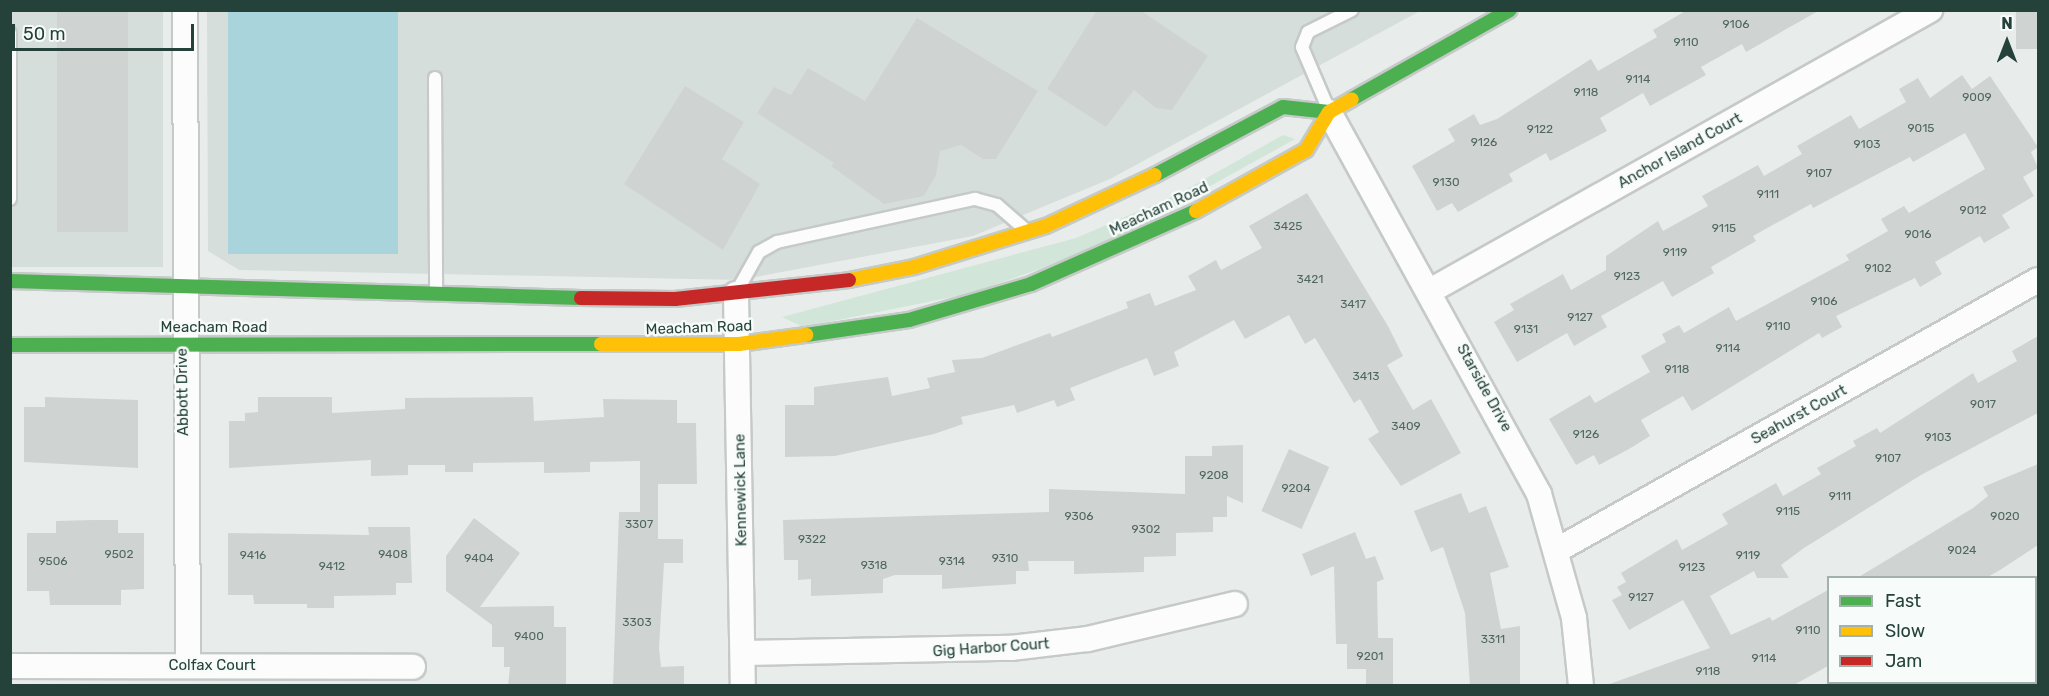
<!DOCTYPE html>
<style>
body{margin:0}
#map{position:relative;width:2049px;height:696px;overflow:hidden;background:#e8edeb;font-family:Rubik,sans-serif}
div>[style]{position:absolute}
.built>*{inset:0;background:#d6dedb;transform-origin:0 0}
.green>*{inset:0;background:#d1e6d8}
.water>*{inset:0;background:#a9d4db;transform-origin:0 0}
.building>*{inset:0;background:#cfd4d2;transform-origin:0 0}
.roads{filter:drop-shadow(2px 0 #c5cac8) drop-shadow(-2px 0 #c5cac8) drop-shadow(0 2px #c5cac8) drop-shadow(0 -2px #c5cac8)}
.lane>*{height:12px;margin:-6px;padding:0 6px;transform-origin:6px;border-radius:6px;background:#fcfcfc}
.street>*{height:24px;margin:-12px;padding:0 12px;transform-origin:12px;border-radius:12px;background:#fcfcfc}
.fast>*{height:14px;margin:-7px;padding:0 7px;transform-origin:7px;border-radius:7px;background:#4caf50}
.slow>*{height:14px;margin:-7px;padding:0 7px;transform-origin:7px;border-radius:7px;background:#ffc107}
.jam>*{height:14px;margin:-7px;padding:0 7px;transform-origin:7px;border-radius:7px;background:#c62828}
span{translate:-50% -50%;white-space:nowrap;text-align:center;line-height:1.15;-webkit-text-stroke:5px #f7fbf9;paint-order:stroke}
.number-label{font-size:12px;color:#506761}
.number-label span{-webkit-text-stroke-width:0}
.street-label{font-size:15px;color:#24423a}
.frame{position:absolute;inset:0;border:12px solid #24423a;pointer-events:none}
.legend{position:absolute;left:1827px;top:576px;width:210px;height:108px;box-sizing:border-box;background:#f7fbf9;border:2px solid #a3b1ad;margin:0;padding:8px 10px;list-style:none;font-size:18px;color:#24423a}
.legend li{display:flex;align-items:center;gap:12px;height:30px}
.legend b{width:30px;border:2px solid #a3b1ad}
.north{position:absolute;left:1977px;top:12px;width:60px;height:60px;-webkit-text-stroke:4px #f7fbf9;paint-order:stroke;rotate:0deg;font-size:16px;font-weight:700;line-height:24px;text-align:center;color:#24423a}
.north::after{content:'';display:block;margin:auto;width:21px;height:27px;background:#24423a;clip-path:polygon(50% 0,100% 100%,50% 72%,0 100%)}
.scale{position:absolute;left:12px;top:24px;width:182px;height:27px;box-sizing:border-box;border:3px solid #24423a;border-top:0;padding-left:8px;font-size:18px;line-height:21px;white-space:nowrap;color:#24423a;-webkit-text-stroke:4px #f7fbf9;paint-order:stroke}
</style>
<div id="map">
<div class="built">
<i style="left:11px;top:11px;width:152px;height:256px"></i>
<i style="clip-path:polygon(207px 11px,1420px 11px,1110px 179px,973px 236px,740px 280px,239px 270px,208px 251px)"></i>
</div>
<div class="green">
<i style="clip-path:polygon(1283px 135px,1295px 139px,1095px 250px,968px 294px,803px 327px,782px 317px,1076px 238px,1178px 194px)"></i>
</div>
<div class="water">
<i style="left:228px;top:11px;width:170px;height:243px"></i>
</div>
<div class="building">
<i style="left:57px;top:10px;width:71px;height:222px"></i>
<i style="clip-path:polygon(1097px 10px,1140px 10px,1208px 56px,1172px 110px,1156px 108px,1134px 90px,1106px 127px,1047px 89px)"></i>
<i style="clip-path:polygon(1687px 10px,1820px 10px,1746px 52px,1742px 44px,1701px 67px,1706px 75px,1650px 106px,1643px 93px,1600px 118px,1607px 131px,1550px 161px,1546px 153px,1509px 174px,1513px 181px,1458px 212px,1452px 203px,1437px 211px,1412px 166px,1455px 141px,1448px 129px,1474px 114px,1480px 125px,1497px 119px,1591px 59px,1598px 71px,1657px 37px,1653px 30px)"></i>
<i style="left:2016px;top:10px;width:22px;height:39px"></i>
<i style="clip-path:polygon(917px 18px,1038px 91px,996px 159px,983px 159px,961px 145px,940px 151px,936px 175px,924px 196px,884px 204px,831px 166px,834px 163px,757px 113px,774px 87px,791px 95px,808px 68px,865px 101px)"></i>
<i style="clip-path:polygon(1962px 75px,1972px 89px,1990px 76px,2038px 147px,2031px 152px,2038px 168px,2023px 177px,2034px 196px,2002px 215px,2010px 228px,1984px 243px,1980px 236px,1935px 262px,1942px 274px,1920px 287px,1915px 278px,1836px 316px,1842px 327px,1822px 338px,1819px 333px,1692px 411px,1683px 396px,1641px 420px,1650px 436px,1629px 449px,1599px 465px,1594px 455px,1576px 465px,1549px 419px,1590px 395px,1595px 403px,1650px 372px,1641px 356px,1666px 342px,1662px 334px,1679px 325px,1684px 333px,1729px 307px,1736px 321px,1849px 260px,1846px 255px,1888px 231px,1881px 219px,1904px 206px,1909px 213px,1985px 169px,1965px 133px,1913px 162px,1910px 157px,1813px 208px,1811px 204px,1753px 236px,1756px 241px,1711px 267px,1714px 273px,1672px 297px,1663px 281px,1601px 316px,1607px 327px,1574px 346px,1567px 333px,1517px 362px,1494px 322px,1514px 310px,1510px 304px,1563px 274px,1571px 290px,1606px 270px,1606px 256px,1658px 221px,1663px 231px,1708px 206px,1702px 196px,1758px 165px,1764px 176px,1802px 154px,1797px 146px,1851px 115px,1859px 129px,1906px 102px,1899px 89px,1918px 78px,1930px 98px)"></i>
<i style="clip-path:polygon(685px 86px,744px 122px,722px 159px,760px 184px,723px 250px,624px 184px)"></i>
<i style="clip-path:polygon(1307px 193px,1388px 326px,1403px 356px,1387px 365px,1413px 410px,1431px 399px,1461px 453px,1401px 486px,1368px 439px,1379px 432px,1360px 399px,1354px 403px,1315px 338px,1305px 344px,1289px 315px,1245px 339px,1234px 320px,1174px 352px,1179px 366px,1154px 376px,1147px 358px,1070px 388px,1075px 400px,1057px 407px,1054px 400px,1017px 413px,1014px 405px,961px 417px,963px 424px,934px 434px,835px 456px,785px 457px,785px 405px,814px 405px,814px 387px,888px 377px,892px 396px,930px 388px,927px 378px,955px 372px,952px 360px,982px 358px,1050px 333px,1052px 337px,1128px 308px,1126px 302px,1150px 293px,1155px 306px,1196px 290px,1188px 276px,1216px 260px,1221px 270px,1262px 248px,1249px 226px)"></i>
<i style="clip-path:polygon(2038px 336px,2038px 413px,1921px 475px,1804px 548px,1781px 565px,1789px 578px,1757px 578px,1754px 571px,1710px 596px,1731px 635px,1770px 617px,1772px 621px,1828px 590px,1828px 666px,1792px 686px,1604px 686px,1710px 648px,1683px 600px,1629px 630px,1612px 600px,1622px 595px,1617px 587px,1626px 582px,1621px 573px,1677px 539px,1682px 550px,1728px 524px,1722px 514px,1776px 483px,1783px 496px,1821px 474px,1817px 468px,1856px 446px,1853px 441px,1877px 428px,1880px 433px,1973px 373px,1978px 383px,2017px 361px,2012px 351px)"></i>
<i style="clip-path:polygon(45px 397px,138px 400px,138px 468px,24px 462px,24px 407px,45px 407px)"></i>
<i style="clip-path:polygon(258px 397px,332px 397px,332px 413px,405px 409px,405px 398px,533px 397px,534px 421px,604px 417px,603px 399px,677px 400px,677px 423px,696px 423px,697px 484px,658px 484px,658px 539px,683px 539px,683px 563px,664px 563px,659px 648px,661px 667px,684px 666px,684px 686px,613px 686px,619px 512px,640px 512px,640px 461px,590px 462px,590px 472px,544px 473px,544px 462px,473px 463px,473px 472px,445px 472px,445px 465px,408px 465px,408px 475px,371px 476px,371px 460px,229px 468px,229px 421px,245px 421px,245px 413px,258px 412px)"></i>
<i style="clip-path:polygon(1243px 445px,1243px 503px,1227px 496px,1227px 517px,1213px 517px,1213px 532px,1176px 533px,1176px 556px,1144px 557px,1144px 572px,1074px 574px,1074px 561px,1028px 561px,1029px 571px,1016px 571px,1016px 584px,942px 589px,942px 575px,895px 575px,883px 579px,883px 593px,811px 596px,811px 579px,798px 580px,798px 560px,784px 560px,783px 520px,1049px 512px,1049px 489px,1185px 494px,1185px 456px,1212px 456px,1212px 446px)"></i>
<i style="left:1289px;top:449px;width:44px;height:68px;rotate:24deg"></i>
<i style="clip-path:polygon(2038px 464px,2038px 545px,2000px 570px,1986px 578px,1857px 578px,1973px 508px,1988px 496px,1983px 487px)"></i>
<i style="clip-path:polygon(1461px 493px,1469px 513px,1486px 506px,1509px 567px,1490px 573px,1501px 629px,1520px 626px,1520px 686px,1470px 686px,1465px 613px,1443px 547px,1431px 552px,1414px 511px)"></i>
<i style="clip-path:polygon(474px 518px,520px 553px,480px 607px,554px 606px,554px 627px,566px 627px,566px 686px,508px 686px,510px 667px,504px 667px,504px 647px,492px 647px,492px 625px,446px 591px,446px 556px)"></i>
<i style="clip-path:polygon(94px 520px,118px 520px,118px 533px,144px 533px,144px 589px,121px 590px,121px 605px,50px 605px,49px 591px,27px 591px,27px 533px,56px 533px,56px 521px)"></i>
<i style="clip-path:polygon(368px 527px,410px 527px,412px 583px,396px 583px,396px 595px,334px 596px,334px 608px,307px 608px,307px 604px,254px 604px,253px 595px,228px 595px,228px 533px,369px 535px)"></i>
<i style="clip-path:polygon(1355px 532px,1366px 559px,1375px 556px,1384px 579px,1377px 582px,1378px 638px,1393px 638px,1393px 686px,1366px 686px,1366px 669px,1347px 669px,1347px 644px,1336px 644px,1334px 566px,1311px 576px,1302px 554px)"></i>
</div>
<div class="roads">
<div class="lane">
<i style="left:10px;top:33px;width:166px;rotate:90deg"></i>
<i style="left:435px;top:78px;width:215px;rotate:89.7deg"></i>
<i style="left:1328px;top:108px;width:66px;rotate:-113.1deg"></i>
<i style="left:1302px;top:47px;width:16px;rotate:-68deg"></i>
<i style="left:1308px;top:32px;width:49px;rotate:-26.6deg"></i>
<i style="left:737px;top:291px;width:45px;rotate:-60.6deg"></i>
<i style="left:759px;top:252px;width:21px;rotate:-29deg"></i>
<i style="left:777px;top:242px;width:203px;rotate:-12.3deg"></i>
<i style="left:975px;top:199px;width:23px;rotate:15deg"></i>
<i style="left:997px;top:205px;width:37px;rotate:41deg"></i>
</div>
<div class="street">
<i style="left:185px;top:10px;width:656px;rotate:89.74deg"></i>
<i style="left:1329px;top:112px;width:436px;rotate:61.2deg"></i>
<i style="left:1539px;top:494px;width:129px;rotate:74.2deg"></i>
<i style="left:1574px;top:618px;width:68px;rotate:84.1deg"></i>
<i style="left:1430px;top:291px;width:574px;rotate:-29.34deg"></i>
<i style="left:736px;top:294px;width:392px;rotate:89deg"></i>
<i style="left:1559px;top:549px;width:549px;rotate:-29.32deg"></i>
<i style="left:2036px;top:612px;width:2px;rotate:-27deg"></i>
<i style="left:743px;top:653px;width:268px;rotate:-1.1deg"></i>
<i style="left:1011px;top:648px;width:78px;rotate:-6.7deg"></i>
<i style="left:1088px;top:639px;width:151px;rotate:-13.4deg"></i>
<i style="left:10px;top:666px;width:403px;rotate:0.1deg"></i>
<i style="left:1904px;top:686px;width:7px;rotate:-34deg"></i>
</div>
<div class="fast">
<i style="left:1352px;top:99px;width:181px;rotate:-29.4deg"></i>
<i style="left:1155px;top:175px;width:145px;rotate:-28deg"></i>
<i style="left:1283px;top:107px;width:46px;rotate:6.2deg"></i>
<i style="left:10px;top:281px;width:571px;rotate:1.71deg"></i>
<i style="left:806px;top:335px;width:104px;rotate:-8.3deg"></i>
<i style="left:909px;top:320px;width:127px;rotate:-16.4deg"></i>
<i style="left:1031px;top:284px;width:180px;rotate:-23.9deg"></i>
<i style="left:10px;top:345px;width:591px;rotate:-0.1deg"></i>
</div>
<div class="slow">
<i style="left:1196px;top:211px;width:126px;rotate:-29deg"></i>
<i style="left:1306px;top:150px;width:44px;rotate:-58.8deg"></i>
<i style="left:1329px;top:112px;width:26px;rotate:-29deg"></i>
<i style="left:849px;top:280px;width:66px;rotate:-11.3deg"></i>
<i style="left:914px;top:267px;width:138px;rotate:-17.3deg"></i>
<i style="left:1046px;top:226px;width:120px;rotate:-25.1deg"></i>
<i style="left:601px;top:344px;width:138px"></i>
<i style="left:739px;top:344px;width:68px;rotate:-7.7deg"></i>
</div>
<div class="jam">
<i style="left:581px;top:298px;width:94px;rotate:0.6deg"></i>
<i style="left:675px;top:299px;width:175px;rotate:-6.2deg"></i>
</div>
</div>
<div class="number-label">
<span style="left:1736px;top:25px">9106</span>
<span style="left:1686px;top:43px">9110</span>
<span style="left:1638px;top:80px">9114</span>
<span style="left:1586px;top:93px">9118</span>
<span style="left:1977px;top:98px">9009</span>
<span style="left:1921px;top:129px">9015</span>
<span style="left:1540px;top:130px">9122</span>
<span style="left:1484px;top:143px">9126</span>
<span style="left:1867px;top:145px">9103</span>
<span style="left:1819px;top:174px">9107</span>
<span style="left:1446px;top:183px">9130</span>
<span style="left:1768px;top:195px">9111</span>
<span style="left:1973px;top:211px">9012</span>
<span style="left:1288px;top:227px">3425</span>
<span style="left:1724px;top:229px">9115</span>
<span style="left:1918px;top:235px">9016</span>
<span style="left:1675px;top:253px">9119</span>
<span style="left:1878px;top:269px">9102</span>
<span style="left:1627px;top:277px">9123</span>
<span style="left:1310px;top:280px">3421</span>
<span style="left:1824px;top:302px">9106</span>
<span style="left:1353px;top:305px">3417</span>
<span style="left:1580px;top:318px">9127</span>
<span style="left:1778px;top:327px">9110</span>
<span style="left:1526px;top:330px">9131</span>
<span style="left:1728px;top:349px">9114</span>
<span style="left:1677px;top:370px">9118</span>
<span style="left:1366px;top:377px">3413</span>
<span style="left:1983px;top:405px">9017</span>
<span style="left:1406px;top:427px">3409</span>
<span style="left:1586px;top:435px">9126</span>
<span style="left:1938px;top:438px">9103</span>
<span style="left:1888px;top:459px">9107</span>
<span style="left:1214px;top:476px">9208</span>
<span style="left:1296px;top:489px">9204</span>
<span style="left:1840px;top:497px">9111</span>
<span style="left:1788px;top:512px">9115</span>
<span style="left:1079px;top:517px">9306</span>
<span style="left:2005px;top:517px">9020</span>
<span style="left:639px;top:525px">3307</span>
<span style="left:1146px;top:530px">9302</span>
<span style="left:812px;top:540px">9322</span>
<span style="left:1962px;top:551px">9024</span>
<span style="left:119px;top:555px">9502</span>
<span style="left:393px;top:555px">9408</span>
<span style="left:253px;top:556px">9416</span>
<span style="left:1748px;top:556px">9119</span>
<span style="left:479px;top:559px">9404</span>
<span style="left:1005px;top:559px">9310</span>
<span style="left:53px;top:562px">9506</span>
<span style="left:952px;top:562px">9314</span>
<span style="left:874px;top:566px">9318</span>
<span style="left:332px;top:567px">9412</span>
<span style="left:1692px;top:568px">9123</span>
<span style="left:1641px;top:598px">9127</span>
<span style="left:637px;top:623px">3303</span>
<span style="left:1808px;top:631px">9110</span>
<span style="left:529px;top:637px">9400</span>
<span style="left:1493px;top:640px">3311</span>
<span style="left:1370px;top:657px">9201</span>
<span style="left:1764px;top:659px">9114</span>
<span style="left:1708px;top:672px">9118</span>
</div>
<div class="street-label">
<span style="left:1680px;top:151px;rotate:-29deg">Anchor Island Court</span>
<span style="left:1159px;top:209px;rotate:-25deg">Meacham Road</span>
<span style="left:214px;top:328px">Meacham Road</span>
<span style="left:699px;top:328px;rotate:-2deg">Meacham Road</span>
<span style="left:1484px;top:388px;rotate:61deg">Starside Drive</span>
<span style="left:183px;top:392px;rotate:-91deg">Abbott Drive</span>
<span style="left:1799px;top:415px;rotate:-29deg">Seahurst Court</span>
<span style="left:741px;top:490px;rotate:-91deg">Kennewick Lane</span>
<span style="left:991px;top:648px;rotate:-4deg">Gig Harbor Court</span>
<span style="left:212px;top:666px">Colfax Court</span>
</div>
<div class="frame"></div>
<ul class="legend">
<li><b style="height:8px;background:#4caf50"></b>Fast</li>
<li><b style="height:8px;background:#ffc107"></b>Slow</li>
<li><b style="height:8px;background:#c62828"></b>Jam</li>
</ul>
<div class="north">N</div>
<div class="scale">50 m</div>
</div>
